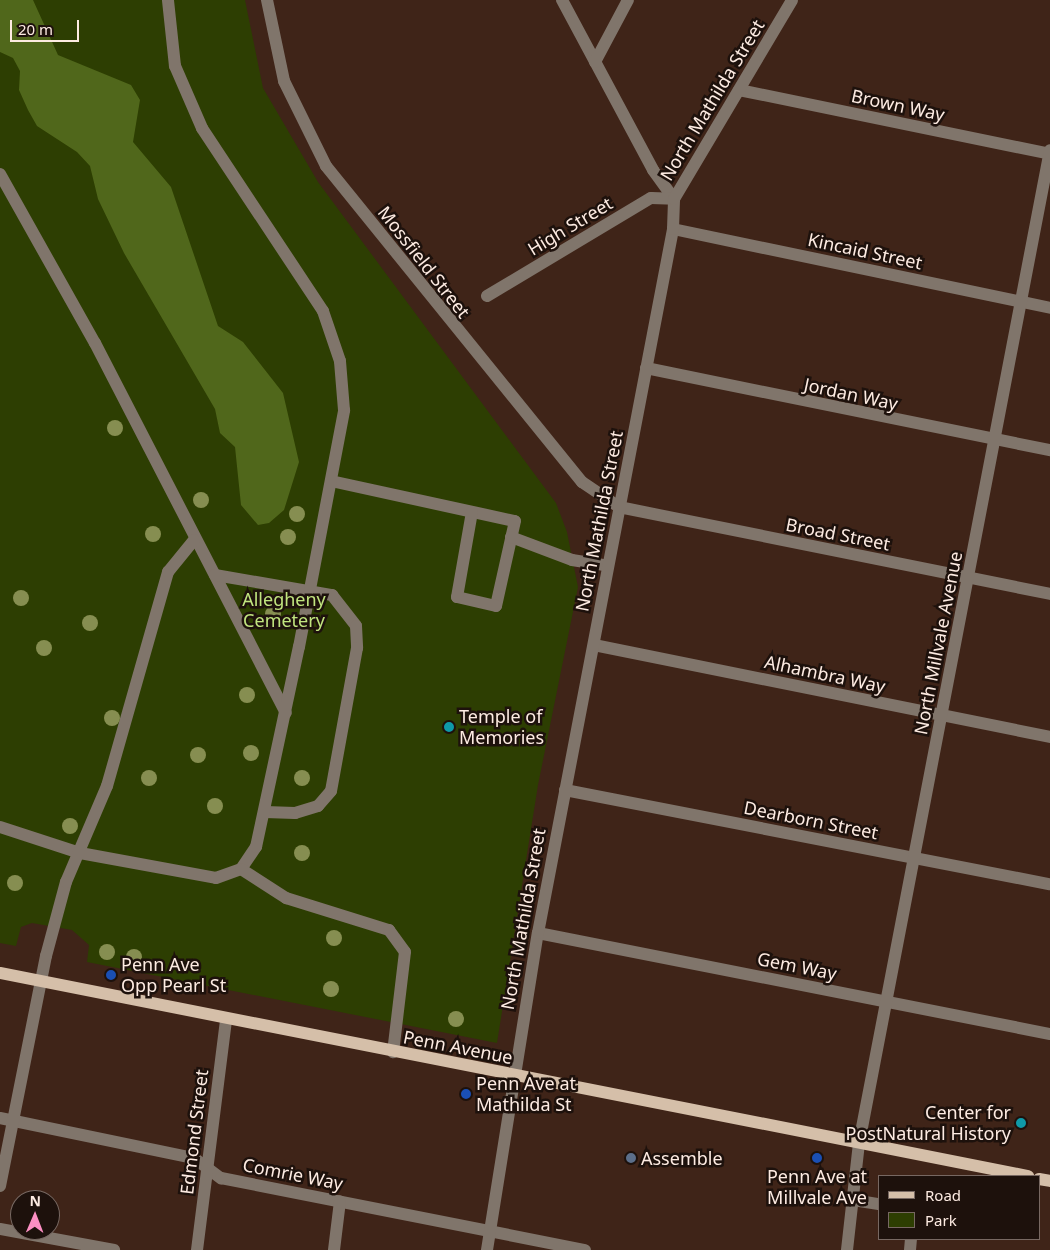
<!DOCTYPE html>
<style>
body{margin:0}
#map{position:relative;width:1050px;height:1250px;overflow:hidden;background:#3f2418;font-family:"Noto Sans",sans-serif}
div>[style]{position:absolute}
.green>*{inset:0;background:#2d3e02}
.forest>*{inset:0;background:#50671b}
.minor>*{height:12px;margin:-6px;padding:0 6px;transform-origin:6px;border-radius:6px;background:#80756b}
.major>*{height:12px;margin:-6px;padding:0 6px;transform-origin:6px;border-radius:6px;background:#d5bfa9}
.trees>*{width:16px;height:16px;margin:-8px;border-radius:50%;background:#868e51}
.dots>*{width:14px;height:14px;translate:-50% -50%;box-sizing:border-box;border:2px solid #1d110c;border-radius:50%}
span{translate:-50% -50%;white-space:nowrap;text-align:center;line-height:1.15;-webkit-text-stroke:5px #1d110c;paint-order:stroke}
.street-label{font-size:18px;color:#fdebe2}
.park-label{font-size:18px;color:#c1e57f}
.poi-label{font-size:18px;color:#fdebe2}
.left{translate:0 -50%;text-align:left}
.right{translate:-100% -50%;text-align:right}
.legend{position:absolute;left:878px;top:1175px;width:162px;height:65px;box-sizing:border-box;background:#1d110c;border:1px solid #776862;margin:0;padding:6px 9px;list-style:none;font-size:15px;color:#fdebe2}
.legend li{display:flex;align-items:center;gap:10px;height:25px}
.legend b{width:25px;border:1px solid #776862}
.north{position:absolute;left:10px;top:1190px;width:50px;height:50px;box-sizing:border-box;background:#1d110c;border:1px solid #776862;border-radius:50%;rotate:1deg;font-size:14px;font-weight:700;line-height:20px;text-align:center;color:#fdebe2}
.north::after{content:'';display:block;margin:auto;width:18px;height:22px;background:#fc8fc3;clip-path:polygon(50% 0,100% 100%,50% 72%,0 100%)}
.scale{position:absolute;left:10px;top:20px;width:69px;height:22px;box-sizing:border-box;border:2px solid #fdebe2;border-top:0;padding-left:6px;font-size:15px;line-height:18px;white-space:nowrap;color:#fdebe2;-webkit-text-stroke:4px #1d110c;paint-order:stroke}
</style>
<div id="map">
<div class="green">
<i style="clip-path:polygon(0 0,245px 0,263px 88px,318px 182px,556px 503px,567px 532px,578px 587px,538px 785px,497px 1043px,87px 962px,89px 945px,72px 930px,32px 923px,21px 927px,16px 946px,0 943px)"></i>
</div>
<div class="forest">
<i style="clip-path:polygon(0 0,33px 0,58px 55px,131px 85px,140px 100px,133px 142px,171px 187px,218px 326px,243px 342px,283px 393px,299px 462px,284px 510px,269px 523px,258px 525px,241px 505px,235px 447px,220px 433px,215px 409px,124px 253px,98px 199px,90px 166px,77px 152px,37px 126px,28px 110px,19px 90px,20px 71px,13px 58px,0 52px)"></i>
</div>
<div class="minor">
<i style="left:267px;top:0;width:83px;rotate:78.1deg"></i>
<i style="left:284px;top:81px;width:95px;rotate:63.7deg"></i>
<i style="left:326px;top:166px;width:407px;rotate:51deg"></i>
<i style="left:582px;top:482px;width:45px;rotate:34deg"></i>
<i style="left:619px;top:507px;width:440px;rotate:11.4deg"></i>
<i style="left:562px;top:0;width:193px;rotate:61.8deg"></i>
<i style="left:653px;top:170px;width:36px;rotate:54deg"></i>
<i style="left:595px;top:62px;width:70px;rotate:-62deg"></i>
<i style="left:739px;top:90px;width:318px;rotate:11.6deg"></i>
<i style="left:0;top:174px;width:194px;rotate:60.7deg"></i>
<i style="left:95px;top:343px;width:416px;rotate:62.7deg"></i>
<i style="left:673px;top:229px;width:385px;rotate:11.8deg"></i>
<i style="left:487px;top:296px;width:191px;rotate:-30.9deg"></i>
<i style="left:651px;top:198px;width:23px;rotate:2deg"></i>
<i style="left:646px;top:368px;width:412px;rotate:11.5deg"></i>
<i style="left:331px;top:481px;width:188px;rotate:12.3deg"></i>
<i style="left:515px;top:521px;width:87px;rotate:102.6deg"></i>
<i style="left:496px;top:606px;width:40px;rotate:-167deg"></i>
<i style="left:457px;top:597px;width:86px;rotate:-80deg"></i>
<i style="left:511px;top:537px;width:65px;rotate:20.7deg"></i>
<i style="left:572px;top:560px;width:36px;rotate:9deg"></i>
<i style="left:215px;top:575px;width:119px;rotate:9.7deg"></i>
<i style="left:332px;top:595px;width:39px;rotate:52deg"></i>
<i style="left:356px;top:626px;width:22px;rotate:87deg"></i>
<i style="left:357px;top:648px;width:145px;rotate:100.3deg"></i>
<i style="left:331px;top:791px;width:20px;rotate:131deg"></i>
<i style="left:318px;top:806px;width:24px;rotate:163deg"></i>
<i style="left:295px;top:813px;width:30px;rotate:-178deg"></i>
<i style="left:594px;top:645px;width:465px;rotate:11.4deg"></i>
<i style="left:565px;top:790px;width:494px;rotate:11deg"></i>
<i style="left:0;top:827px;width:84px;rotate:18deg"></i>
<i style="left:80px;top:853px;width:138px;rotate:10.4deg"></i>
<i style="left:216px;top:878px;width:27px;rotate:-20deg"></i>
<i style="left:241px;top:869px;width:27px;rotate:-56deg"></i>
<i style="left:256px;top:847px;width:205px;rotate:-77.9deg"></i>
<i style="left:299px;top:647px;width:241px;rotate:-79.2deg"></i>
<i style="left:344px;top:410px;width:49px;rotate:-94.7deg"></i>
<i style="left:340px;top:361px;width:53px;rotate:-108.8deg"></i>
<i style="left:323px;top:311px;width:219px;rotate:-123.5deg"></i>
<i style="left:202px;top:128px;width:68px;rotate:-113.5deg"></i>
<i style="left:175px;top:66px;width:66px;rotate:-96.1deg"></i>
<i style="left:241px;top:869px;width:54px;rotate:32.8deg"></i>
<i style="left:286px;top:898px;width:108px;rotate:17.3deg"></i>
<i style="left:389px;top:930px;width:27px;rotate:54deg"></i>
<i style="left:405px;top:952px;width:101px;rotate:96.8deg"></i>
<i style="left:538px;top:933px;width:522px;rotate:11.16deg"></i>
<i style="left:0;top:1118px;width:198px;rotate:11.7deg"></i>
<i style="left:194px;top:1158px;width:34px;rotate:37deg"></i>
<i style="left:221px;top:1178px;width:371px;rotate:11.2deg"></i>
<i style="left:0;top:1186px;width:235px;rotate:-78.7deg"></i>
<i style="left:46px;top:956px;width:77px;rotate:-74.9deg"></i>
<i style="left:66px;top:882px;width:104px;rotate:-66.9deg"></i>
<i style="left:107px;top:786px;width:223px;rotate:-74.1deg"></i>
<i style="left:168px;top:572px;width:41px;rotate:-50.9deg"></i>
<i style="left:853px;top:1200px;width:26px;rotate:9deg"></i>
<i style="left:0;top:1229px;width:116px;rotate:10.4deg"></i>
<i style="left:197px;top:1250px;width:233px;rotate:-82.8deg"></i>
<i style="left:334px;top:1250px;width:49px;rotate:-83deg"></i>
<i style="left:487px;top:1250px;width:321px;rotate:-80.9deg"></i>
<i style="left:538px;top:933px;width:717px;rotate:-79.14deg"></i>
<i style="left:673px;top:229px;width:30px;rotate:-88deg"></i>
<i style="left:674px;top:199px;width:231px;rotate:-59.3deg"></i>
<i style="left:847px;top:1250px;width:108px;rotate:-83.6deg"></i>
<i style="left:859px;top:1143px;width:1011px;rotate:-79.11deg"></i>
<i style="left:910px;top:1250px;width:11px;rotate:-85deg"></i>
</div>
<div class="major">
<i style="left:0;top:973px;width:1048px;rotate:11.17deg"></i>
<i style="left:1039px;top:1179px;width:11px;rotate:10deg"></i>
</div>
<div class="trees">
<i style="left:115px;top:428px"></i>
<i style="left:201px;top:500px"></i>
<i style="left:297px;top:514px"></i>
<i style="left:153px;top:534px"></i>
<i style="left:288px;top:537px"></i>
<i style="left:21px;top:598px"></i>
<i style="left:273px;top:614px"></i>
<i style="left:90px;top:623px"></i>
<i style="left:44px;top:648px"></i>
<i style="left:247px;top:695px"></i>
<i style="left:112px;top:718px"></i>
<i style="left:251px;top:753px"></i>
<i style="left:198px;top:755px"></i>
<i style="left:149px;top:778px"></i>
<i style="left:302px;top:778px"></i>
<i style="left:215px;top:806px"></i>
<i style="left:70px;top:826px"></i>
<i style="left:302px;top:853px"></i>
<i style="left:15px;top:883px"></i>
<i style="left:334px;top:938px"></i>
<i style="left:107px;top:952px"></i>
<i style="left:134px;top:957px"></i>
<i style="left:331px;top:989px"></i>
<i style="left:456px;top:1019px"></i>
</div>
<div class="dots">
<i style="left:449px;top:727px;background:#0f9aa8"></i>
<i style="left:111px;top:975px;background:#1a4fb4"></i>
<i style="left:466px;top:1094px;background:#1a4fb4"></i>
<i style="left:1021px;top:1123px;background:#0f9aa8"></i>
<i style="left:631px;top:1158px;background:#5c6f8a"></i>
<i style="left:817px;top:1158px;background:#1a4fb4"></i>
</div>
<div class="street-label">
<span style="left:712px;top:100px;rotate:-59deg">North Mathilda Street</span>
<span style="left:898px;top:105px;rotate:12deg">Brown Way</span>
<span style="left:570px;top:226px;rotate:-31deg">High Street</span>
<span style="left:865px;top:251px;rotate:12deg">Kincaid Street</span>
<span style="left:424px;top:262px;rotate:52deg">Mossfield Street</span>
<span style="left:851px;top:394px;rotate:12deg">Jordan Way</span>
<span style="left:599px;top:521px;rotate:-79deg">North Mathilda Street</span>
<span style="left:838px;top:534px;rotate:11deg">Broad Street</span>
<span style="left:938px;top:643px;rotate:-79deg">North Millvale Avenue</span>
<span style="left:825px;top:674px;rotate:12deg">Alhambra Way</span>
<span style="left:811px;top:820px;rotate:11deg">Dearborn Street</span>
<span style="left:523px;top:919px;rotate:-80deg">North Mathilda Street</span>
<span style="left:797px;top:966px;rotate:11deg">Gem Way</span>
<span style="left:458px;top:1047px;rotate:11deg">Penn Avenue</span>
<span style="left:194px;top:1132px;rotate:-83deg">Edmond Street</span>
<span style="left:293px;top:1174px;rotate:11deg">Comrie Way</span>
</div>
<div class="park-label">
<span style="left:284px;top:610px">Allegheny<br>Cemetery</span>
</div>
<div class="poi-label">
<span class="left" style="left:459px;top:727px">Temple of<br>Memories</span>
<span class="left" style="left:121px;top:975px">Penn Ave<br>Opp Pearl St</span>
<span class="left" style="left:476px;top:1094px">Penn Ave at<br>Mathilda St</span>
<span class="right" style="left:1011px;top:1123px">Center for<br>PostNatural History</span>
<span class="left" style="left:641px;top:1158px">Assemble</span>
<span style="left:817px;top:1187px">Penn Ave at<br>Millvale Ave</span>
</div>
<ul class="legend">
<li><b style="height:6px;background:#d5bfa9"></b>Road</li>
<li><b style="height:14px;background:#2d3e02"></b>Park</li>
</ul>
<div class="north">N</div>
<div class="scale">20 m</div>
</div>
